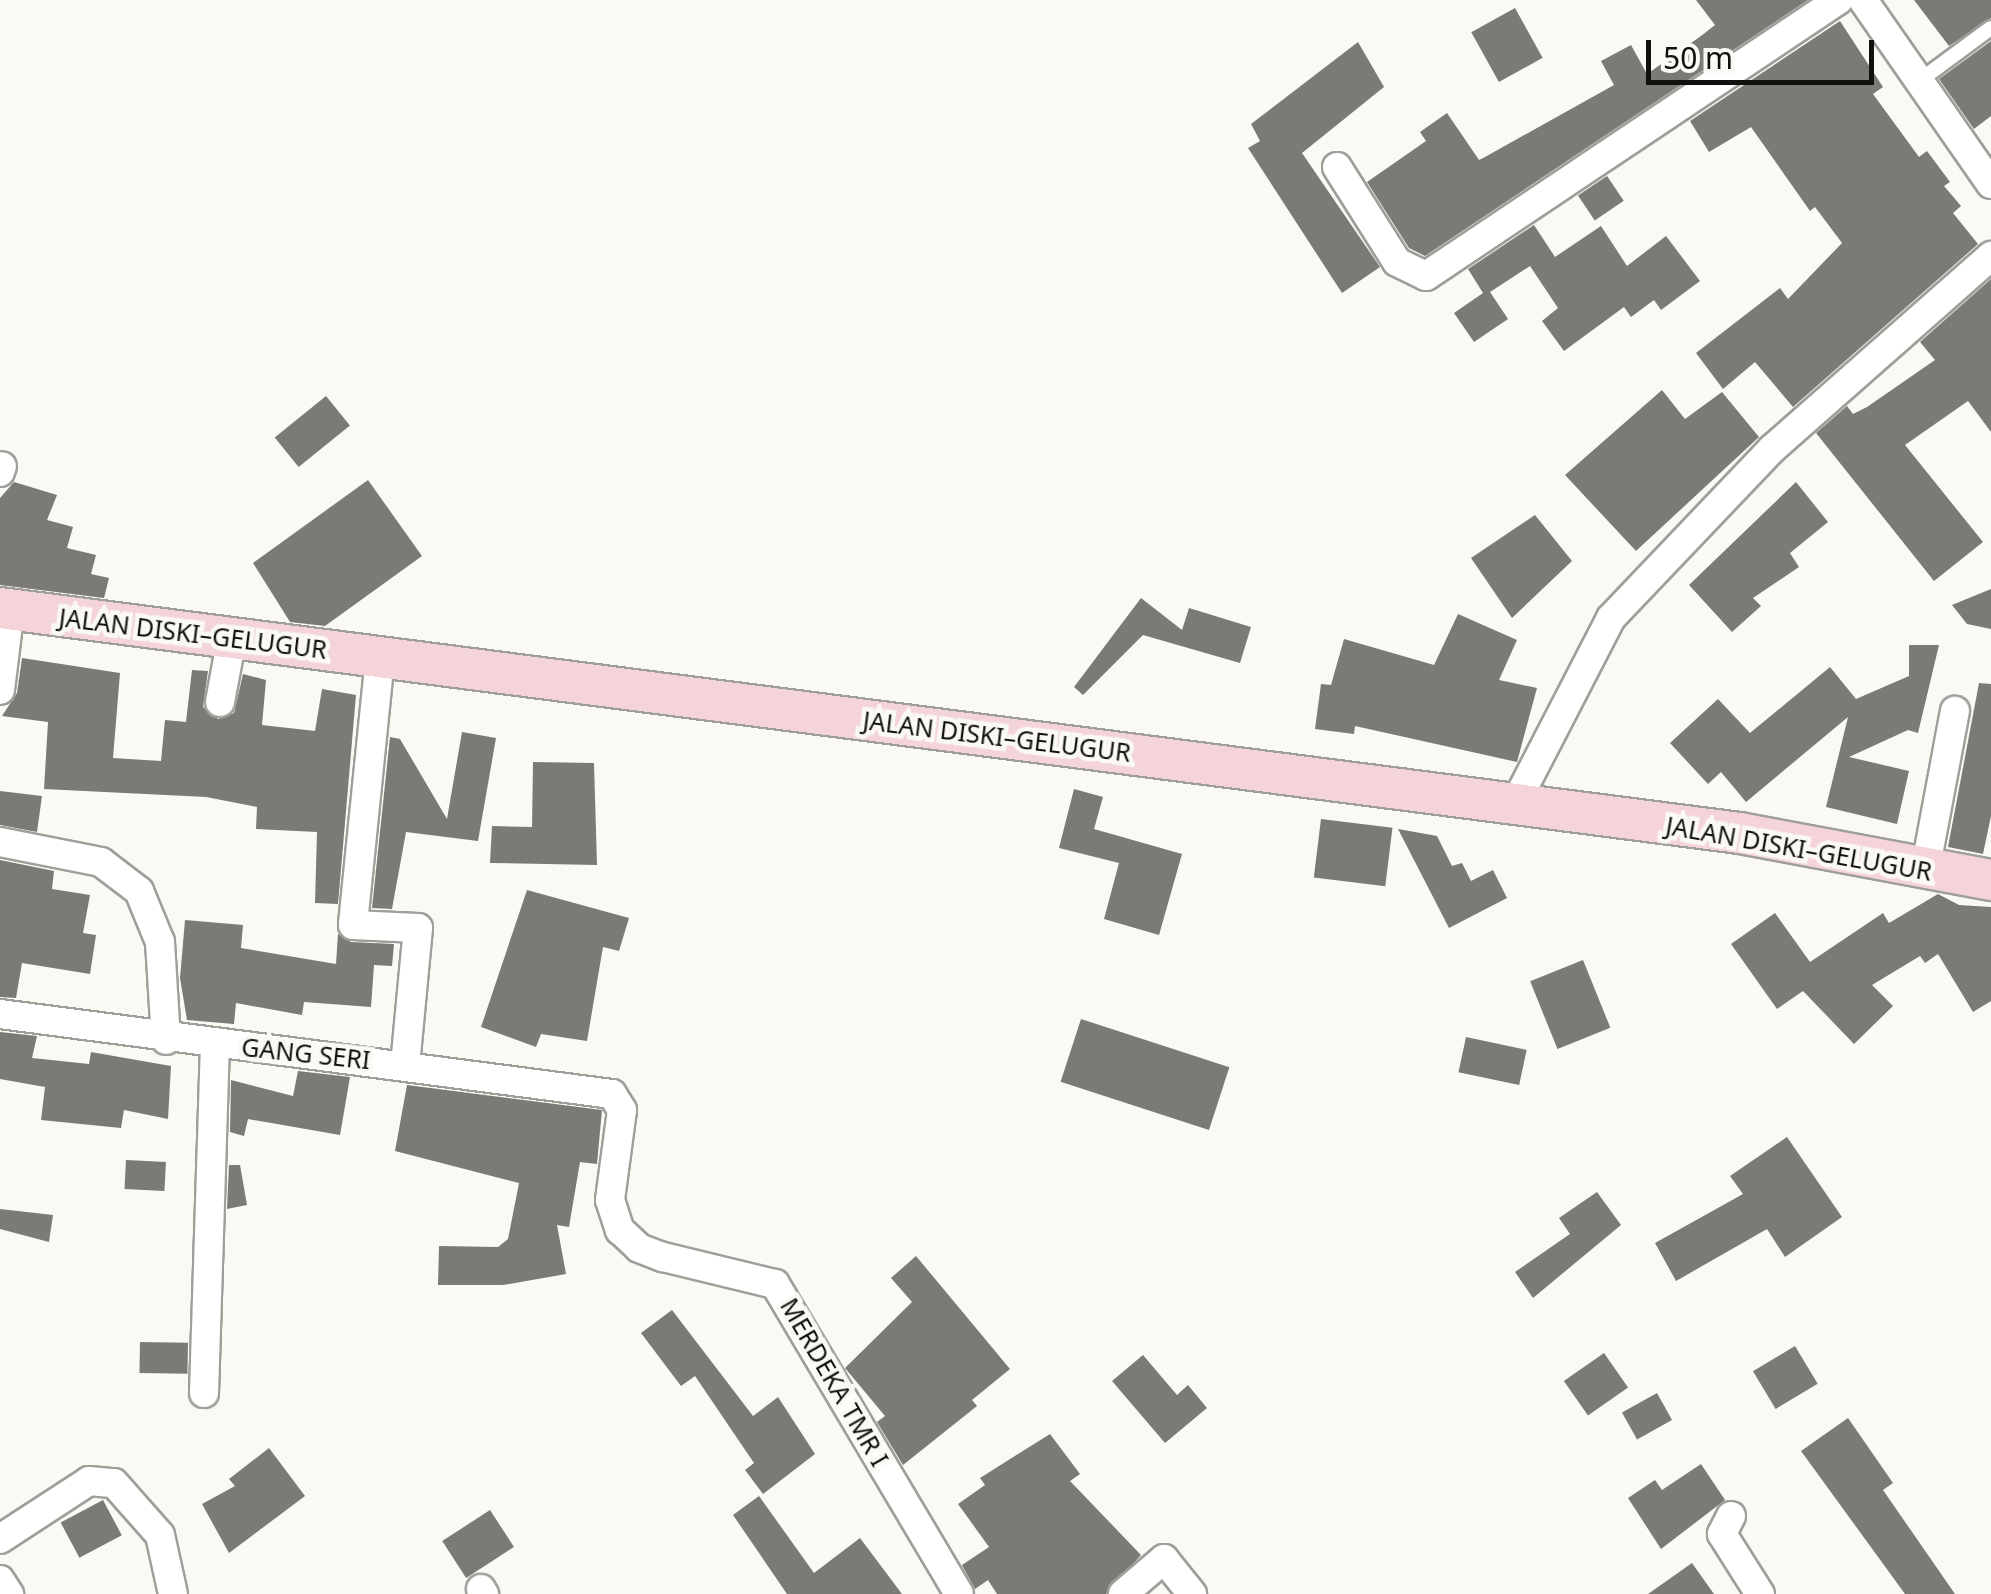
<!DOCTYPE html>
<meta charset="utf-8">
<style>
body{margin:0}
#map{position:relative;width:1991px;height:1594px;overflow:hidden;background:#faf9f4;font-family:"Noto Sans",sans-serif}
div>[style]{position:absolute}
.building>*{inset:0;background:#7b7a76;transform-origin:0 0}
.roads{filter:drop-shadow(2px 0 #9f9f9a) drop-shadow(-2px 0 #9f9f9a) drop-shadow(0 2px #9f9f9a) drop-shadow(0 -2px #9f9f9a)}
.lane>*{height:14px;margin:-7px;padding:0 7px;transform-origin:7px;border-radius:7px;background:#fff}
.street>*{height:28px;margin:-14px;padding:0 14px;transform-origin:14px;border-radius:14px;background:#fff}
.secondary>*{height:40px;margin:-20px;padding:0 20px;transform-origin:20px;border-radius:20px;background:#f4d4d9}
span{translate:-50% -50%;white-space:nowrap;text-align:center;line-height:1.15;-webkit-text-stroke:9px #faf9f4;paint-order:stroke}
.street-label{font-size:25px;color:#10100e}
.scale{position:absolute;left:1646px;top:40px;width:228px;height:45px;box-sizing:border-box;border:5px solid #10100e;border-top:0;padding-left:12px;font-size:30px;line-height:35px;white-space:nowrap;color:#10100e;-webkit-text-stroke:8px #faf9f4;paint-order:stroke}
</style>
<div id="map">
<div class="building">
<i style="clip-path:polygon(1696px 0,1808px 0,1425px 256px,1409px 248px,1367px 182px,1426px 141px,1420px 132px,1447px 113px,1479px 160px,1485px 157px,1614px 85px,1601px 61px,1631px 45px,1647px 74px,1701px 36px,1715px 25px)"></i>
<i style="clip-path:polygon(1914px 0,1991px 0,1991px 18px,1949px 46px)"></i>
<i style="left:1515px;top:8px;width:57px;height:50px;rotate:61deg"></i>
<i style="clip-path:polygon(1840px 21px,1883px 87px,1873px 94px,1919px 157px,1927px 151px,1950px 182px,1944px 186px,1961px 206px,1953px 213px,1978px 244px,1793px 407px,1755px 362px,1723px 389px,1696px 353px,1780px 288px,1788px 299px,1842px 243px,1815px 207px,1810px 211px,1751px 127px,1709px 152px,1690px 121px)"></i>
<i style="clip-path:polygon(1991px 41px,1991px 116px,1974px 129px,1939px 79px)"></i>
<i style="clip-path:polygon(1358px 42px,1384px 87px,1302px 153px,1380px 267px,1342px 293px,1248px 148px,1260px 141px,1251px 124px)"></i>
<i style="left:1607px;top:176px;width:30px;height:35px;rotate:56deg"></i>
<i style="clip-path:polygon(1534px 225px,1555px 257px,1601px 226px,1627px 266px,1666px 236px,1700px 281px,1661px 310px,1654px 300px,1631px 317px,1624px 307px,1564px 351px,1542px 321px,1558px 308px,1530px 266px,1490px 292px,1508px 319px,1474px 342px,1454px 313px,1483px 293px,1468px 269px)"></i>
<i style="clip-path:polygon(1991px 279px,1991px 432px,1968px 401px,1905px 445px,1983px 542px,1934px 581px,1816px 433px,1847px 406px,1853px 414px,1867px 407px,1935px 360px,1920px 342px)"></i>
<i style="clip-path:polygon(1662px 390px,1685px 419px,1722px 392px,1759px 437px,1636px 551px,1565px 475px)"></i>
<i style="left:326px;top:396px;width:38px;height:66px;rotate:51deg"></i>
<i style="clip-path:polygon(368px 480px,422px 556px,325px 626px,290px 622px,253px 563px)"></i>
<i style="clip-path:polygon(14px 482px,57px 495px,47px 520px,73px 527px,67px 548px,96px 555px,91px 574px,109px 578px,104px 598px,0 585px,0 498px)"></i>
<i style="clip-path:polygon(1796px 482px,1828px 522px,1790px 553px,1799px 567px,1753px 598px,1761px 606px,1732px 632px,1689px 585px)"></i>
<i style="clip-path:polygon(1535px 515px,1572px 561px,1512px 618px,1471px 558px)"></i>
<i style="clip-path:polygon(1991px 589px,1991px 629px,1967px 624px,1952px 605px)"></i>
<i style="clip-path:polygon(1141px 598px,1182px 630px,1189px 608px,1251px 627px,1240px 663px,1143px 635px,1083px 695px,1074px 687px)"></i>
<i style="clip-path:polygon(1458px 614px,1517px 640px,1499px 680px,1537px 688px,1517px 762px,1355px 726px,1354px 734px,1315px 729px,1321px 684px,1331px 685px,1344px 639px,1434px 665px)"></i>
<i style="clip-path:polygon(1909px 645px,1939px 645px,1918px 733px,1908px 730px,1849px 757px,1909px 771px,1897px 824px,1826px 807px,1848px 717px,1746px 802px,1721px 772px,1708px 784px,1670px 743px,1718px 699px,1750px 733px,1830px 667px,1856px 699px,1909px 676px)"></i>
<i style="clip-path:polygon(22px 658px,120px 673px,113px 758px,161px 761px,165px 720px,186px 722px,192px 670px,208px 671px,203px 707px,218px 719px,234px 713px,243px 674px,266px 680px,262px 725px,315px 731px,322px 689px,356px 695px,338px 904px,315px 903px,317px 832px,256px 829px,257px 807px,206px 797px,44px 789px,48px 722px,2px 716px,17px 693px)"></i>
<i style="clip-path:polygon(1979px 683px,1991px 684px,1991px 816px,1983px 854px,1948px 847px)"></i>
<i style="clip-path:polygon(462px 732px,496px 738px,478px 841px,406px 832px,392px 909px,372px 908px,390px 737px,400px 739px,447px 819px)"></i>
<i style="clip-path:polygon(533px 762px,594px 763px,597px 865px,490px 863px,492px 826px,532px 827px)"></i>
<i style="clip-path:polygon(1074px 789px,1103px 797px,1094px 829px,1182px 854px,1159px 935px,1104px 919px,1119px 863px,1059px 848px)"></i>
<i style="clip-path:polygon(0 791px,42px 796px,37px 832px,0 825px)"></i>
<i style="left:1321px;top:819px;width:72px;height:59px;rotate:7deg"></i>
<i style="clip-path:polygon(1398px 829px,1437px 836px,1452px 866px,1462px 863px,1471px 881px,1493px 870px,1507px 898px,1449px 928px)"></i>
<i style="clip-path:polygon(0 860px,54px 871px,52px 889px,90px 895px,83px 933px,96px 935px,90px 974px,22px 963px,16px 998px,0 997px)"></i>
<i style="clip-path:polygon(527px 890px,629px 918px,619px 951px,603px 947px,587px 1041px,541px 1034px,536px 1047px,481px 1027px)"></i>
<i style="clip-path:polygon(1938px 894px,1959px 905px,1991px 907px,1991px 1001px,1973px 1012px,1938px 954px,1925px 963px,1920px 956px,1872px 985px,1893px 1006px,1854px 1044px,1803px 991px,1777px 1009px,1731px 944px,1775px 913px,1810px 962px,1883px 913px,1889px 923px)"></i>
<i style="clip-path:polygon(185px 920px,243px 925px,241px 948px,336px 964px,338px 934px,351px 942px,394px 944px,392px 966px,374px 965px,371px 1007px,304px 1002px,302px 1015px,236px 1003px,234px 1024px,187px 1020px,180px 978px)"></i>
<i style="left:1583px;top:960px;width:73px;height:57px;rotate:68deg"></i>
<i style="left:1081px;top:1019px;width:156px;height:66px;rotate:18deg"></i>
<i style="clip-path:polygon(0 1032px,37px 1036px,32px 1058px,89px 1064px,91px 1052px,171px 1066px,168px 1119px,124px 1110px,121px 1128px,41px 1120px,45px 1087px,0 1079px)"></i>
<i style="left:1466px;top:1037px;width:62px;height:36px;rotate:12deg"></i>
<i style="clip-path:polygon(298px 1071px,350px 1077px,340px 1135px,248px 1119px,244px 1136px,230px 1132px,231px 1080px,293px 1096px)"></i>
<i style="clip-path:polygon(407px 1085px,602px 1110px,597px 1164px,580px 1162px,569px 1227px,557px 1225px,566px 1274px,503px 1285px,438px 1285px,439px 1246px,498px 1247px,508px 1239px,519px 1183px,395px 1151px)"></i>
<i style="clip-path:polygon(1787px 1137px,1842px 1217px,1785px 1257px,1767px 1229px,1676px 1281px,1655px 1243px,1743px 1194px,1730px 1176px)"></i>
<i style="left:126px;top:1160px;width:40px;height:29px;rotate:3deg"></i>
<i style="clip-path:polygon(229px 1165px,240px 1165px,247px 1205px,227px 1209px)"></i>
<i style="clip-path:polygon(1597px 1192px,1621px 1225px,1533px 1298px,1515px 1272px,1570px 1234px,1559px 1218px)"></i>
<i style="clip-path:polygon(0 1209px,53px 1215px,49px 1242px,0 1229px)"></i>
<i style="clip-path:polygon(916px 1256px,1010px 1369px,972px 1400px,977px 1406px,903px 1465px,877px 1422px,885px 1416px,845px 1368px,912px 1302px,891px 1278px)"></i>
<i style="clip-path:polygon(672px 1310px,753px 1416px,778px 1397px,815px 1454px,763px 1494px,745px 1470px,754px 1463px,695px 1376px,681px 1386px,641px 1333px)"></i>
<i style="left:140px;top:1342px;width:48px;height:31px;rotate:1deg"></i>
<i style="left:1795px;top:1346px;width:44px;height:49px;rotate:59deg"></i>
<i style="left:1604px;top:1353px;width:42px;height:49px;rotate:55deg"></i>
<i style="clip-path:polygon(1143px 1355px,1177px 1395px,1188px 1385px,1207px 1408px,1165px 1443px,1112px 1381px)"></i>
<i style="left:1657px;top:1393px;width:31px;height:40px;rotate:61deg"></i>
<i style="clip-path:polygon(1848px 1418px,1893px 1483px,1883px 1490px,1955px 1594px,1905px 1594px,1801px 1451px)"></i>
<i style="clip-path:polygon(1050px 1434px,1080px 1474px,1070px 1481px,1141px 1555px,1106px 1594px,997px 1594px,988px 1580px,975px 1589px,962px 1565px,989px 1547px,958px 1504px,985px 1485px,980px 1478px)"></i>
<i style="clip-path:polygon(269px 1448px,305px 1496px,229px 1553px,202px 1504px,235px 1486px,229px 1479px)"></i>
<i style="clip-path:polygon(1701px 1464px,1725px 1500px,1661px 1549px,1628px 1498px,1655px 1480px,1662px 1490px)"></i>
<i style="clip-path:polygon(759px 1496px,814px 1573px,860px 1538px,902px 1594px,787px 1594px,733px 1515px)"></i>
<i style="left:103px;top:1500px;width:40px;height:48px;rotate:62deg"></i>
<i style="left:490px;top:1510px;width:44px;height:57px;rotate:57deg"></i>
<i style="clip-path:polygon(1692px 1563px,1714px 1594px,1648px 1594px)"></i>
</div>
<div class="roads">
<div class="lane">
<i style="left:1919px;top:81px;width:89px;rotate:-36.4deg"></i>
</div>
<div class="street">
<i style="left:1863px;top:0;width:224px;rotate:55.2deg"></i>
<i style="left:1337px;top:167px;width:112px;rotate:57.7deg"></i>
<i style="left:1397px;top:262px;width:32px;rotate:26deg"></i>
<i style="left:1426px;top:276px;width:497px;rotate:-33.8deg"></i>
<i style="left:0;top:472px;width:6px;rotate:-72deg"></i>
<i style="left:380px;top:658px;width:268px;rotate:95.8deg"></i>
<i style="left:353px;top:925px;width:65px;rotate:2.6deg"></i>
<i style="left:418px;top:928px;width:138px;rotate:95.4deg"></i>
<i style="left:0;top:690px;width:82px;rotate:-83deg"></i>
<i style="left:220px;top:702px;width:66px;rotate:-79.5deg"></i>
<i style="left:1515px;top:804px;width:209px;rotate:-62.7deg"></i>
<i style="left:1611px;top:618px;width:233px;rotate:-46.4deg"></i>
<i style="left:1772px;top:449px;width:292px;rotate:-41.4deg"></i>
<i style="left:0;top:842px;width:103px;rotate:11.2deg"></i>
<i style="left:101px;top:862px;width:48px;rotate:37.3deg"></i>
<i style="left:139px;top:891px;width:55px;rotate:67.6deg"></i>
<i style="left:160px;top:942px;width:98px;rotate:86.5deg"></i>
<i style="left:1925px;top:871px;width:163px;rotate:-79.4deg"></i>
<i style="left:0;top:1014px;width:617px;rotate:7.45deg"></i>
<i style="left:612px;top:1094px;width:19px;rotate:58deg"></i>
<i style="left:622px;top:1110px;width:91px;rotate:97.6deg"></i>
<i style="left:610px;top:1200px;width:32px;rotate:72deg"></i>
<i style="left:620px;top:1230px;width:26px;rotate:43deg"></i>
<i style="left:639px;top:1248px;width:26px;rotate:21deg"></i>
<i style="left:663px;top:1257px;width:115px;rotate:13.6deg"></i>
<i style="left:775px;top:1284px;width:360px;rotate:59.3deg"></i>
<i style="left:204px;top:1393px;width:351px;rotate:-88.2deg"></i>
<i style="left:1731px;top:1516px;width:20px;rotate:117deg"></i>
<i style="left:1722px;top:1534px;width:71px;rotate:57.7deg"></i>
<i style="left:0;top:1539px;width:106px;rotate:-33.1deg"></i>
<i style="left:89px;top:1481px;width:25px;rotate:5deg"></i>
<i style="left:114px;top:1483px;width:69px;rotate:48.5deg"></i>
<i style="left:160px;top:1535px;width:60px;rotate:77.6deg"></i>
<i style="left:0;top:1580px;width:17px;rotate:57deg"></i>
<i style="left:481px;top:1589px;width:6px;rotate:59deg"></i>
<i style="left:1123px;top:1594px;width:54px;rotate:-40.5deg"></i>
<i style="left:1164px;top:1559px;width:45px;rotate:51.3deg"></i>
</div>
<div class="secondary">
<i style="left:0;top:608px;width:1754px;rotate:7.37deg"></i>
<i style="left:1740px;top:833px;width:255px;rotate:10.6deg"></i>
</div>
</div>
<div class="street-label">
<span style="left:193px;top:633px;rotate:7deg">JALAN DISKI–GELUGUR</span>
<span style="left:997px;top:736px;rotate:7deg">JALAN DISKI–GELUGUR</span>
<span style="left:1799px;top:848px;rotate:10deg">JALAN DISKI–GELUGUR</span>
<span style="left:306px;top:1053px;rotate:6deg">GANG SERI</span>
<span style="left:835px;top:1382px;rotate:60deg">MERDEKA TMR I</span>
</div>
<div class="scale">50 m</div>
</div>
